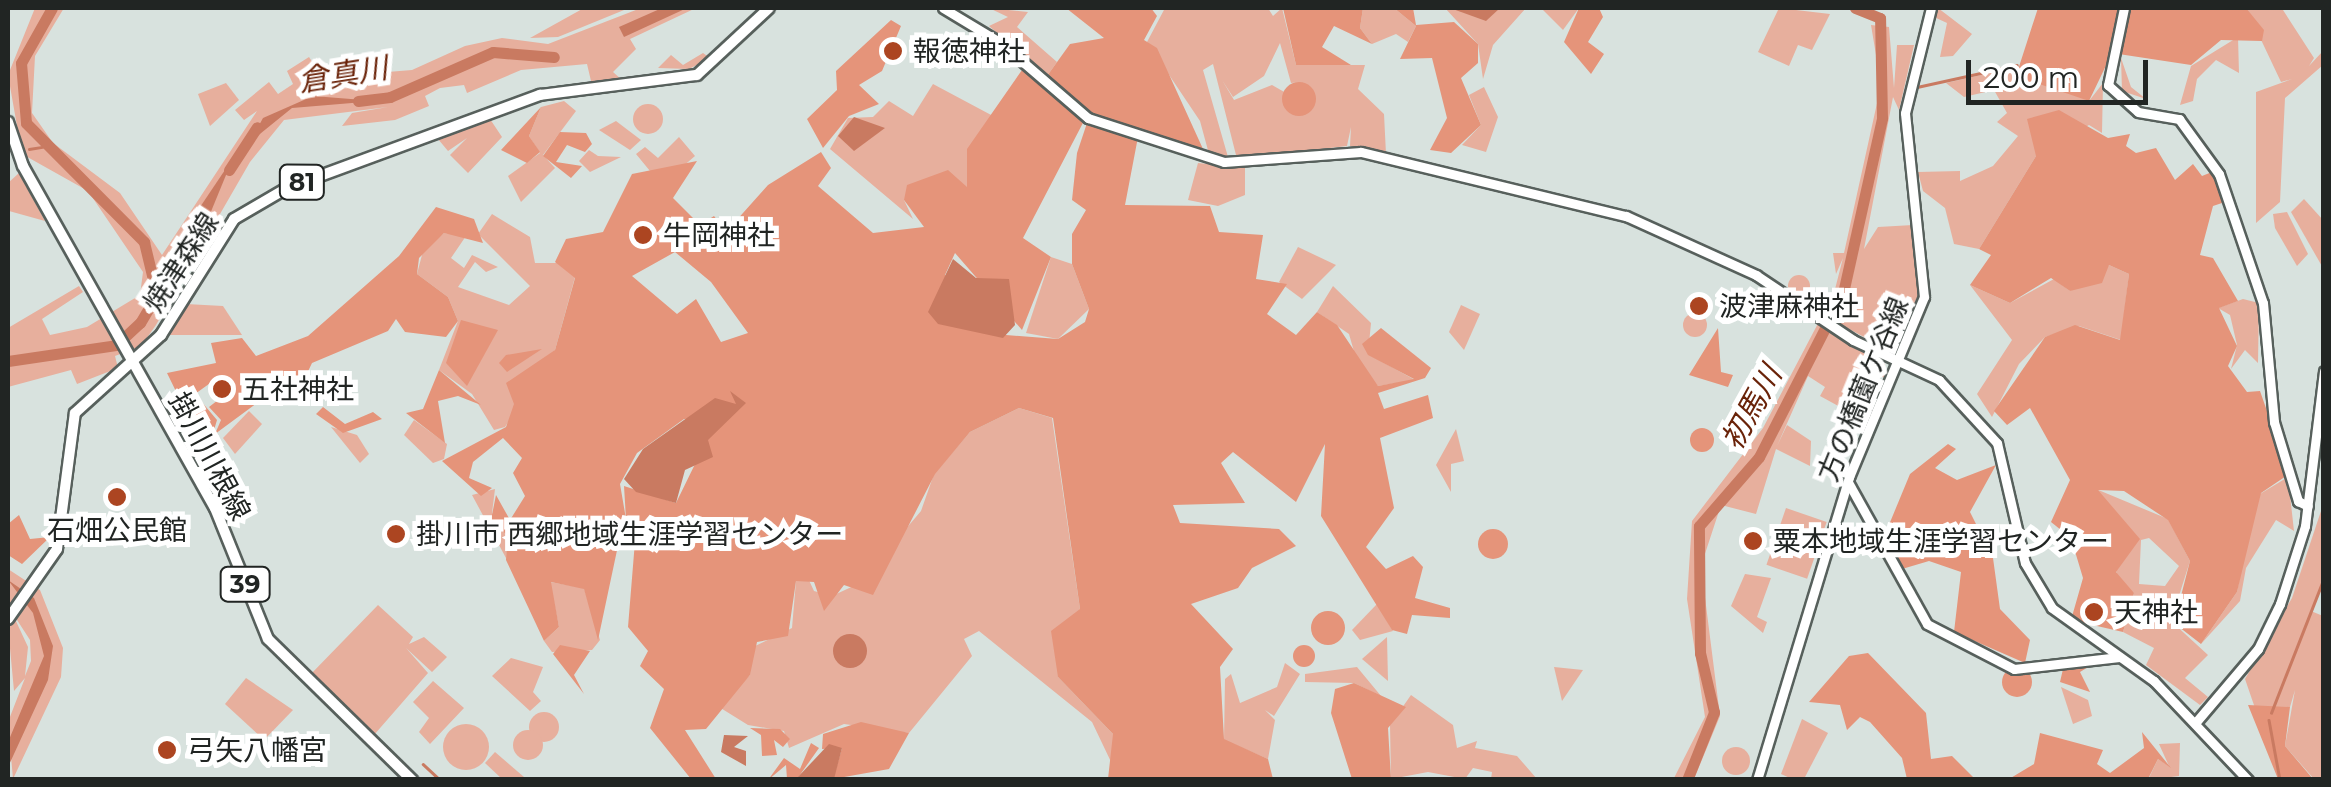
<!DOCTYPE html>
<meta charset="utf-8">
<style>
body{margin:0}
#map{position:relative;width:2331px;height:787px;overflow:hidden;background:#d8e2de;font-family:Montserrat,"Noto Sans JP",sans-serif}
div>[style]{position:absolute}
.green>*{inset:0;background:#e7af9d;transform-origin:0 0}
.round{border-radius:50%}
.forest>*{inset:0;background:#e5947a}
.water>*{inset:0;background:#c97a61}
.stream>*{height:2.5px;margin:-1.25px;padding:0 1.25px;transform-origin:1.25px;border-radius:1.25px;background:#c97a61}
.river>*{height:11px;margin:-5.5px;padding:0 5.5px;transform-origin:5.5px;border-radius:5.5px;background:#c97a61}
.roads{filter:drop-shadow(2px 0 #57605c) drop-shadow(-2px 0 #57605c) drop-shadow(0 2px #57605c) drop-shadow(0 -2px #57605c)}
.secondary>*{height:9px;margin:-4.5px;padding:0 4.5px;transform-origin:4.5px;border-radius:4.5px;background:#fff}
.primary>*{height:10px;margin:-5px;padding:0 5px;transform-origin:5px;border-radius:5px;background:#fff}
.dots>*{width:28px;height:28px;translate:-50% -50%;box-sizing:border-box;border:5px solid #fff;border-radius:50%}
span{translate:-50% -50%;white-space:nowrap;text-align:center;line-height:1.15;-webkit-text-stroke:10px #fff;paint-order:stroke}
.shield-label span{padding:2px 8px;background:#fff;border:2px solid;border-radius:8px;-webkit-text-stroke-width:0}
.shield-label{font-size:25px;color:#212523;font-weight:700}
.poi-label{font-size:28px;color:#212523}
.left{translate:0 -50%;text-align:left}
.street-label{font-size:28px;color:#212523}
.water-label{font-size:30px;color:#6a2309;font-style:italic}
.frame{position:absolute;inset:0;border:10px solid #212523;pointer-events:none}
.scale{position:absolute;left:1966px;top:60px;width:182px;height:45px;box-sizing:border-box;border:5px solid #212523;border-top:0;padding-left:12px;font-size:30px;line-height:35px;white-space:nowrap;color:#212523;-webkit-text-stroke:8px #fff;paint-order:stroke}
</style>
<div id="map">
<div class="green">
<i style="clip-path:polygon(35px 8px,64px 8px,35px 56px,32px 113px,53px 143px,120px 193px,162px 255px,257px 111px,244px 120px,235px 110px,269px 82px,278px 94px,293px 84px,287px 71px,309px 57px,324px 80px,346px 81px,342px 59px,354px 59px,363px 74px,412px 70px,465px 46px,502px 38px,548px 44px,641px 8px,696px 8px,630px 39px,636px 49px,613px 72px,622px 80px,591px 81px,587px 64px,521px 70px,467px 93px,464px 85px,440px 88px,425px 96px,429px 106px,395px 120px,342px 126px,352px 113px,388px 107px,284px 120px,250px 162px,156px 325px,141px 346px,115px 356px,118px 368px,77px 384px,71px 370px,8px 387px,8px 328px,79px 286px,83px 292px,42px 319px,50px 335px,87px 327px,140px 295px,143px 272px,88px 191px,22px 154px,8px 75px)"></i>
<i style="clip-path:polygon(584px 8px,629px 8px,558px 37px,530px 38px)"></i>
<i style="clip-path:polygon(989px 8px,1028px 12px,1017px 27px,1057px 62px,1047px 76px,989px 26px,1008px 17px)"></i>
<i style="clip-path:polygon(evenodd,1165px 8px,1268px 8px,1273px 16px,1282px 8px,1296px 65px,1365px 65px,1358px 89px,1384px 114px,1386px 154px,1350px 146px,1351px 127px,1347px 146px,1237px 159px,1213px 64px,1203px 70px,1228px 157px,1209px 154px,1200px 121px,1147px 42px,1165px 8px,1280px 43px,1291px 83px,1300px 82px,1286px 93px,1272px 85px,1234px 100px,1222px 80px,1233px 97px,1264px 76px,1280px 43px)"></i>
<i style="clip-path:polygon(1363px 8px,1394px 8px,1416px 26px,1408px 42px,1396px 34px,1372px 44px,1360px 28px)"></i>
<i style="clip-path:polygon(1445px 8px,1526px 8px,1493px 45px,1483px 79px,1478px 44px)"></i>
<i style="clip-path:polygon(1541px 8px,1579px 8px,1563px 30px)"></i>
<i style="clip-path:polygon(1779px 8px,1830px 14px,1812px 50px,1798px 45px,1789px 66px,1758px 52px)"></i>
<i style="clip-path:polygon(1938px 8px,1972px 34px,1953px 56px,1940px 57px,1947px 23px,1934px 17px)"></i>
<i style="clip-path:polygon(2246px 8px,2283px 10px,2314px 58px,2309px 66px,2323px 51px,2323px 65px,2285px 98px,2280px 202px,2256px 223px,2256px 92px,2292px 79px,2281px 82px)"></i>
<i style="clip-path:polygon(1871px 25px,1889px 27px,1894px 88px,1897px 45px,1914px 45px,1899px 110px,1893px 97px,1864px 249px,1878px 227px,1913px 225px,1920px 292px,1890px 351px,1836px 322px,1831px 331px,1885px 364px,1885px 378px,1868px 370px,1853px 395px,1873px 406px,1864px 420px,1820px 396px,1825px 387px,1808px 376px,1777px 446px,1787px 425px,1811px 441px,1810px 466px,1776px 449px,1756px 514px,1721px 505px,1701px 566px,1720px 716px,1694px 779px,1673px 780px,1705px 717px,1687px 599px,1692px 521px,1763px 428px,1834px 293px,1843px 258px,1836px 274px,1833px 253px,1844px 253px,1881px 85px)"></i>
<i style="clip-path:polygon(2238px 37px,2239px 73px,2216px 60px,2197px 79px,2193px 101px,2180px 105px,2191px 66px)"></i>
<i style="clip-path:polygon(703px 53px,710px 58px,689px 69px,658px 68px,671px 55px,683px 65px)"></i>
<i style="clip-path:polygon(2121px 58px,2131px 87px,2146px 99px,2122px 91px)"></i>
<i style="clip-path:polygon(2021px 66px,2089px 101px,2103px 83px,2102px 133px,2089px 125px,2036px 156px,1979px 249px,1954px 244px,1945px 208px,1923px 191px,1918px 172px,1960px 171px,1960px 181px,1993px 166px,2018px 136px,1997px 122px,2007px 113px,1994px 90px,1964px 97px,1946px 83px)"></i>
<i style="clip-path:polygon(226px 83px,239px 100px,210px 126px,198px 94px)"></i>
<i style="clip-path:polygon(933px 84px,993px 116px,992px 124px,967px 152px,967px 187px,904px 200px,913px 219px,830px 149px,848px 118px,873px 117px,889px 101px,913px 116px)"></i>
<i style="clip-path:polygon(1484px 87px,1498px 117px,1486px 152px,1462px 145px,1481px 125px,1469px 95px)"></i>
<i style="clip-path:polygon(564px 101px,576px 111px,543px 155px,555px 168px,521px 202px,508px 176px,540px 153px,529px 136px,541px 107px)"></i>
<i class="round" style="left:633px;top:104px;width:30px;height:30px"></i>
<i style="clip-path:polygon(488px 116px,502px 137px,468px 173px,450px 155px,467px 138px,448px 151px,438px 139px)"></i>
<i style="clip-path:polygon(616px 121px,641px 140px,630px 150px,599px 130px)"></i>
<i style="clip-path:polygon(679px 137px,695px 156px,681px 168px,650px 171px,636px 154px,645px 147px,658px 158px)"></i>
<i style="clip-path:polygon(589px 150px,598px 156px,621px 157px,590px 172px,579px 161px)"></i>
<i style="clip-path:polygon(1198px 163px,1245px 168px,1245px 195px,1218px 206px,1188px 200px)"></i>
<i style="clip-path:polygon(19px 173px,45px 221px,9px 211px,8px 183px)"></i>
<i style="clip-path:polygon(2304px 199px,2323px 220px,2323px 268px,2291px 212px)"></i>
<i style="clip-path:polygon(2287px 212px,2308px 254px,2297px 266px,2275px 228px,2273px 214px)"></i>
<i style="clip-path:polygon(492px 214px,530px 237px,535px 263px,557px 263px,575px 277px,555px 350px,505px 427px,494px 430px,472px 394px,439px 370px,458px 321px,448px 297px,417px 274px,423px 251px,444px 233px,466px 236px,451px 258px,464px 268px,472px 255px,498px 267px,486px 272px,475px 262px,458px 287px,509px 305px,530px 286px,478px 234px)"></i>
<i style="clip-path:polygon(1298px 247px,1336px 265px,1302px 299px,1279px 282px)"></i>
<i style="clip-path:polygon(1051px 257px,1072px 264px,1089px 309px,1058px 339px,1026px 333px)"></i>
<i style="clip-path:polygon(2109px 265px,2129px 274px,2121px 340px,2079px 326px,2045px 337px,2019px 364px,1992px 417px,1977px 394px,2012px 340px,1970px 285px,2010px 303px,2054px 279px,2070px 291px)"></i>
<i class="round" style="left:1788px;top:275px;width:22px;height:22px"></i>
<i style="clip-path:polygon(1333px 286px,1371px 323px,1368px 354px,1415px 380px,1378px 386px,1359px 369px,1349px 334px,1317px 312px)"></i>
<i style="clip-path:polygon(2243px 299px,2259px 303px,2258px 363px,2245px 350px,2231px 369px,2237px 345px,2230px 315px,2218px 308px)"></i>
<i style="clip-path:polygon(186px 304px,223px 306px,242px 335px,169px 335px)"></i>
<i style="clip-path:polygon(1461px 305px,1480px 314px,1464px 350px,1449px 332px)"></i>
<i class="round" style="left:1683px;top:313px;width:24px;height:24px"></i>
<i style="clip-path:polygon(1019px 408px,1052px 418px,1080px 609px,1058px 677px,1113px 734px,1113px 766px,1092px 722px,979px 631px,964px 639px,972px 656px,909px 733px,844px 724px,789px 748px,784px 731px,748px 725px,719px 707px,750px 675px,751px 648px,792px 628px,796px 581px,807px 576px,814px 591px,832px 596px,860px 583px,921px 511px,934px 474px,970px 432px)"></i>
<i style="clip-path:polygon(249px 411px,262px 424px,235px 454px,223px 438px)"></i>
<i style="clip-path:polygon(414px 420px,447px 444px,444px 459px,433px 463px,404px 435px)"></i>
<i style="clip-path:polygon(331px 427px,357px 435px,369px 454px,360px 463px)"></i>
<i style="clip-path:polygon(1456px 429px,1464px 461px,1451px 464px,1451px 492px,1436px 465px)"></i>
<i style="clip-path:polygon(2288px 477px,2294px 531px,2276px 520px,2246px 568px,2240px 601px,2201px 644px,2237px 592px,2255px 497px)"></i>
<i style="clip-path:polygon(495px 489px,492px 513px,507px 535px,506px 558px,472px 495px)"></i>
<i style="clip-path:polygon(evenodd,2096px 489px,2168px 519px,2190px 561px,2171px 621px,2208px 655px,2185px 678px,2208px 697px,2200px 705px,2146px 665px,2154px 648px,2123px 632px,2134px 593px,2120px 587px,2096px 489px,2149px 538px,2179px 566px,2165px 586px,2139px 584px,2141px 540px,2149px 538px)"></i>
<i style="clip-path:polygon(2323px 505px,2323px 585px,2311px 611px,2323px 616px,2323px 779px,2314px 779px,2285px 746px,2295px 690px,2290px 707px,2256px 711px,2245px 679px,2292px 598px)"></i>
<i style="left:1786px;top:508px;width:43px;height:60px;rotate:19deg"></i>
<i style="clip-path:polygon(8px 569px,40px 590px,63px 648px,61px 677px,13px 779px,8px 722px,25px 678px,14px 691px,8px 627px,15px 619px,28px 647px,25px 676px,31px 661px,30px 640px,8px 606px)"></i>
<i style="clip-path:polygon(1745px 574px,1771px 578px,1757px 617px,1767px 622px,1763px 633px,1731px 606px)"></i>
<i style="clip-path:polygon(550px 582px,584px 588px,600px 640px,592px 650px,552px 652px,544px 641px,559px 627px)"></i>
<i style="clip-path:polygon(1377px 604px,1393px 631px,1360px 640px,1352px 630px)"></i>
<i style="clip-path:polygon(378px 605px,413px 637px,409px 644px,424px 637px,447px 657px,432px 672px,406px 648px,428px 673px,374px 735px,310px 675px)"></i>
<i style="clip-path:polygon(1387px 637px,1388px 681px,1362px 659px)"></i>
<i style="clip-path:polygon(511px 658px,543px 667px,533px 692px,541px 701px,530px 711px,492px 676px)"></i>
<i style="clip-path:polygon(1285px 663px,1300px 674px,1274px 716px,1265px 710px,1275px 720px,1268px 759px,1224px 740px,1225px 679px,1231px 674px,1240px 703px,1277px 687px)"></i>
<i style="clip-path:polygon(1357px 667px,1381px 696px,1354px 683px,1305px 682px,1305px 674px)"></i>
<i style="clip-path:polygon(1554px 667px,1583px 670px,1562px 701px)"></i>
<i style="clip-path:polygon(246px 678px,293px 710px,264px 740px,225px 704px)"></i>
<i style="clip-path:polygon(433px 681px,464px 708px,430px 744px,419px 732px,429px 718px,413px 702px)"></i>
<i style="clip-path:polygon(2061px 687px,2088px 700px,2092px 716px,2073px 724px)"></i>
<i style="clip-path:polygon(1411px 695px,1453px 725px,1457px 748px,1477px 741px,1475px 748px,1517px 756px,1537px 779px,1491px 779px,1492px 772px,1473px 768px,1465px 779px,1428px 772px,1391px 779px,1390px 725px)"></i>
<i class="round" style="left:529px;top:712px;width:30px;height:30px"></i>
<i style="clip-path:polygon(1802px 719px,1828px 733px,1804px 779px,1792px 779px,1781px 774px)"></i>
<i class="round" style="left:443px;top:724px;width:46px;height:46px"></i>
<i class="round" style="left:513px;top:730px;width:30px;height:30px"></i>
<i style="clip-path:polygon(2180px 743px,2179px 776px,2148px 780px,2158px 759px,2169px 766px,2159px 744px)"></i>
<i class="round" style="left:1722px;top:747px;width:28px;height:28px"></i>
<i style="clip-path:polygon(495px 752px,524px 777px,502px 779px,485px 763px)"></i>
</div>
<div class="forest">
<i style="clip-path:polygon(1066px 8px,1151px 8px,1157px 16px,1144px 40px,1157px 48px,1203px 149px,1101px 119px,1053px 88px,1047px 76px,1070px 44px,1104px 38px)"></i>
<i style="clip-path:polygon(1283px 8px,1363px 8px,1360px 28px,1372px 44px,1334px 26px,1322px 47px,1351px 65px,1296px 65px)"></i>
<i style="clip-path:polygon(1394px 8px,1413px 8px,1416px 25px,1454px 22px,1478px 44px,1478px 63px,1461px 78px,1481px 125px,1451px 153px,1430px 150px,1447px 118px,1432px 58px,1400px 59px,1416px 26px)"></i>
<i style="clip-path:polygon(1579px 8px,1599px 8px,1603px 17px,1588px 42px,1604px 54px,1591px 74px,1564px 42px)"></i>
<i style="clip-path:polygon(2038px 8px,2246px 8px,2264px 30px,2262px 41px,2221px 40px,2191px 65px,2112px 53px,2089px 101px,2016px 76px)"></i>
<i style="clip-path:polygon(891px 20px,901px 26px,882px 71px,859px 85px,879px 104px,849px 116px,823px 148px,807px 119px,837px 90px,836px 71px)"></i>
<i style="clip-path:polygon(evenodd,1022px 70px,1085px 119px,1023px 238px,1051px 257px,1022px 330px,955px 253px,945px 275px,1006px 335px,1058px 339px,1085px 322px,1089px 309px,1072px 264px,1072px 234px,1086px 210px,1072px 200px,1077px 153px,1088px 120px,1138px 137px,1125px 205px,1210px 206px,1219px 232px,1263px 235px,1256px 279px,1287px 284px,1267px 314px,1296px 335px,1317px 312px,1337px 325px,1378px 386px,1414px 379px,1368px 355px,1362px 344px,1381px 328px,1431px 368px,1425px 378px,1378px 393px,1384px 409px,1428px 395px,1433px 418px,1380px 438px,1394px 508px,1366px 547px,1386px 569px,1413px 556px,1423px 567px,1415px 598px,1450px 608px,1450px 618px,1412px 615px,1407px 634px,1392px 630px,1321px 516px,1325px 444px,1296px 502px,1233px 452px,1221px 463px,1245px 503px,1173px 505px,1180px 523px,1279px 529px,1296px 546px,1252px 568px,1238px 588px,1191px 604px,1233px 649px,1220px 667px,1224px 739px,1268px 759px,1273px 779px,1108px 779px,1113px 734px,1058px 677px,1051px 631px,1080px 609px,1053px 418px,1019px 408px,970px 432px,935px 474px,873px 595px,844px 585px,824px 611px,814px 582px,796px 581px,788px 636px,757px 642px,750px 675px,706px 729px,685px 730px,716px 779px,691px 779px,650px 728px,664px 689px,640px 666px,648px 651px,628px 627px,636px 529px,623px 522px,598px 640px,584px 589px,551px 582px,559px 627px,544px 641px,506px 560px,507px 535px,491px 520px,496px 495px,510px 520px,525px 496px,513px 473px,522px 458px,503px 438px,473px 462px,469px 478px,492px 488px,481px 496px,442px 461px,506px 427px,514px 404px,506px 383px,555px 350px,575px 278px,555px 262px,566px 239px,603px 232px,632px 174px,697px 161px,673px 198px,700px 225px,714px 216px,726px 232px,768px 185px,821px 152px,831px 168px,818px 186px,873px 233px,924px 227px,904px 200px,907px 185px,948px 170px,967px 187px,967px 149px,1022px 70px,675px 252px,711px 282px,748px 333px,721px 342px,696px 299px,677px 314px,632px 276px,675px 252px,1022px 70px,718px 417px,676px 503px,624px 486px,626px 519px,620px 484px,637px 453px,684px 419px,718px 417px)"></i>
<i class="round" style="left:1282px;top:82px;width:34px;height:34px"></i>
<i style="clip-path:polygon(541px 107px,529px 136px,540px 152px,527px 163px,501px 150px)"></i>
<i style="clip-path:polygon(2059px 110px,2108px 138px,2130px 134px,2126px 146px,2136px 153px,2156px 148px,2175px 180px,2193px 164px,2202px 176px,2212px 172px,2225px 202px,2213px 206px,2200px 255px,2213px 258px,2238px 301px,2219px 308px,2237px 346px,2228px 366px,2247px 392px,2260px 391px,2289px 474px,2261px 493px,2237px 592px,2201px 644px,2174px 623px,2190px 561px,2168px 520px,2124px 491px,2098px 490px,2140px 539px,2116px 572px,2134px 593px,2123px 632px,2071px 620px,2083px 578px,2071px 538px,2051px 522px,2070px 480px,2030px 408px,2007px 425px,1994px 411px,2045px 337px,2075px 325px,2120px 340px,2129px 274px,2109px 265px,2102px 283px,2070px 291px,2051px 278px,2010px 303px,1970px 285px,1991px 255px,1979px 249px,2036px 156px,2027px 119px)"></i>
<i style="clip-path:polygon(560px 132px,586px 133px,592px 144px,585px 152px,567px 145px,556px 162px,582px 166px,571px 178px,543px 156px)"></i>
<i style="clip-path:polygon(436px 207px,474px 219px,483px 243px,444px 233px,419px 258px,417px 274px,448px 297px,458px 321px,446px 337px,405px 332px,396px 319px,388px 331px,312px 363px,294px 401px,261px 400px,215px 434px,221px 420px,209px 407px,231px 390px,220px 376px,195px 394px,217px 420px,214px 430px,190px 420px,167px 373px,216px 363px,211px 343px,242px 338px,256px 356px,308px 336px,399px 256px)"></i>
<i style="clip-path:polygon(461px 320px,498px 330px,467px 386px,446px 363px)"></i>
<i style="clip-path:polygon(1718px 328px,1721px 372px,1733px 375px,1728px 387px,1689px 375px)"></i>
<i style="clip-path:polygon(542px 349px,507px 372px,499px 363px,506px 355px)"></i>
<i style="clip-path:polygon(439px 370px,481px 405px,458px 396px,438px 401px,445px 443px,406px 413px,423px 409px)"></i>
<i style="clip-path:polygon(323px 407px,345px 424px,373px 412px,382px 419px,343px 433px,316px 414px)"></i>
<i class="round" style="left:1690px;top:428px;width:24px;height:24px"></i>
<i style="clip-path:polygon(1948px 444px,1956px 449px,1935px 468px,1957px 480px,1996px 465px,1970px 512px,1993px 558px,2000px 609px,2030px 640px,2025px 663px,1954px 632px,1961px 572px,1929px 561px,1902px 569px,1886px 532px,1910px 474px)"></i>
<i style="clip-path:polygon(19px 515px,30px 539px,50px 537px,22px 564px,8px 555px,8px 524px)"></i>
<i class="round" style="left:1478px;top:529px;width:30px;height:30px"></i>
<i class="round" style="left:1311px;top:611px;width:34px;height:34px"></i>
<i class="round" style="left:1293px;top:645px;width:22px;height:22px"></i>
<i style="clip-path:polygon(560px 645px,590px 651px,574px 675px,584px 694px,553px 654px)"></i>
<i style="clip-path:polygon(1868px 653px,1926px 713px,1931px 759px,1952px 756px,1975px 779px,1907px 779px,1902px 758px,1870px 722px,1860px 717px,1847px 730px,1840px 705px,1809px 702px,1849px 656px)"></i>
<i style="clip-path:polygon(2095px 663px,2080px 672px,2090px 692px,2060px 682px,2063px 669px)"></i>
<i class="round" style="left:2002px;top:667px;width:30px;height:30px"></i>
<i style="clip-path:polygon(1354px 683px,1406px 707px,1388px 728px,1391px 779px,1352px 779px,1331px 713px,1335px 689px)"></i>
<i style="clip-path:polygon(2248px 705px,2290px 707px,2285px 746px,2313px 779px,2278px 779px)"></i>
<i style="clip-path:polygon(861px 722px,909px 733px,889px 769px,833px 779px,842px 748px,822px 749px,823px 734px)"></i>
<i style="clip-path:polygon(750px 728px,780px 729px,790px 739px,783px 747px,774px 740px,777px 755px,762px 756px,761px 735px)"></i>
<i style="clip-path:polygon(2142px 732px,2171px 768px,2158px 759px,2148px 779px,2009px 779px,2034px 764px,2040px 733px,2103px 750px,2097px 764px,2110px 773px,2144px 748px)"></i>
<i style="clip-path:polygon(811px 743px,819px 748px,797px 779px,787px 779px,786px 765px,768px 780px,784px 758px,800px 769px)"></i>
</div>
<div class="water">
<i style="clip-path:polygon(662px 8px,687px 8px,624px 37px,619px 27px)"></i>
<i style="clip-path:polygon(1450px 8px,1500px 8px,1486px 21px)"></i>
<i style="clip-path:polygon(313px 96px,376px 101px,292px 108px,250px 142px,263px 118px)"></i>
<i style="clip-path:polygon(854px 117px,885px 128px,854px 151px,838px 136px)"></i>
<i style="clip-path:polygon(233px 158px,203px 231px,184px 255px,188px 225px)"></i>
<i style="clip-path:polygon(953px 259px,976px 278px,1009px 279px,1015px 325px,1003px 338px,938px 324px,928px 312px)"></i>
<i style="clip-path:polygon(730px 391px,746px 403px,708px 440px,713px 457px,685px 470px,676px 503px,636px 492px,624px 479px,643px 449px,715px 398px,736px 404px)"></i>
<i style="clip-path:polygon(8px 580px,34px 598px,53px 646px,48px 680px,8px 767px,8px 742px,44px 656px,33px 613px)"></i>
<i class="round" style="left:833px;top:634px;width:34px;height:34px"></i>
<i style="clip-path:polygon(724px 735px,748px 736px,734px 747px,746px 751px,746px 766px,721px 752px)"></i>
<i style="clip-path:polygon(829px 744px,842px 748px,834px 779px,796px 779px)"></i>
</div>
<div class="stream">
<i style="left:1917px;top:87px;width:102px;rotate:-12.4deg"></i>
<i style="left:29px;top:149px;width:13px;rotate:-9deg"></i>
<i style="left:2271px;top:713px;width:145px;rotate:-68.6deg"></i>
<i style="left:2269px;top:720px;width:61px;rotate:79.6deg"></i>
<i style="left:423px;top:764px;width:23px;rotate:43deg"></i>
</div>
<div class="river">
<i style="left:52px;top:8px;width:63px;rotate:119.4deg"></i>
<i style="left:21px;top:63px;width:60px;rotate:85.2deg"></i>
<i style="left:26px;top:123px;width:168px;rotate:45.2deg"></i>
<i style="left:144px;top:242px;width:51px;rotate:76.5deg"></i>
<i style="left:358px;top:101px;width:32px;rotate:-7deg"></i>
<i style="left:390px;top:97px;width:112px;rotate:-23.6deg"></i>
<i style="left:493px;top:52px;width:61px;rotate:4.7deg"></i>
<i style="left:229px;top:170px;width:51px;rotate:-56.9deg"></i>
<i style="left:8px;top:361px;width:109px;rotate:-8.4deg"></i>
<i style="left:116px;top:345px;width:33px;rotate:-43deg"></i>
<i style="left:140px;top:323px;width:99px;rotate:-59.5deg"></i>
<i style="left:1687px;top:780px;width:73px;rotate:-68.3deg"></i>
<i style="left:1714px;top:712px;width:61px;rotate:-103.3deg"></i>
<i style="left:1700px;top:653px;width:127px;rotate:-90.5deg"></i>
<i style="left:1699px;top:526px;width:91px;rotate:-49deg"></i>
<i style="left:1759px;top:457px;width:184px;rotate:-62.9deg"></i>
<i style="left:1843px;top:293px;width:179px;rotate:-77.4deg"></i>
<i style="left:1882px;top:118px;width:100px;rotate:-91.1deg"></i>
<i style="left:1880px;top:18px;width:27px;rotate:-158deg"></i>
</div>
<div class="roads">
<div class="secondary">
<i style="left:943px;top:8px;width:68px;rotate:31.1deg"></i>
<i style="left:1001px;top:43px;width:115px;rotate:40.8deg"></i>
<i style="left:1088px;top:118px;width:143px;rotate:17.9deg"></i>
<i style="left:1224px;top:162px;width:137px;rotate:-4.2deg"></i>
<i style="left:1361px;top:152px;width:273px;rotate:13.6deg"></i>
<i style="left:1626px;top:216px;width:143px;rotate:24.4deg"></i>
<i style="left:1756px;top:275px;width:117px;rotate:33.8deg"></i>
<i style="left:1853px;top:340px;width:95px;rotate:24.9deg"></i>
<i style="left:1939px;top:380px;width:86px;rotate:47.4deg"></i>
<i style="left:1997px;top:443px;width:123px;rotate:76.9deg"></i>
<i style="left:2025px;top:563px;width:52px;rotate:59deg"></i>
<i style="left:2052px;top:608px;width:125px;rotate:35.6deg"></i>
<i style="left:2154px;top:681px;width:137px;rotate:46.5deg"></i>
<i style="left:2124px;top:8px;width:79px;rotate:101.7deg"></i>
<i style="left:2108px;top:85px;width:40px;rotate:42deg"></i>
<i style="left:2138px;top:112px;width:42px;rotate:9.7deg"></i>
<i style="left:2179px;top:119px;width:68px;rotate:54deg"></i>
<i style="left:2219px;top:174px;width:136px;rotate:71.2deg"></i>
<i style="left:2263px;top:303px;width:120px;rotate:84.7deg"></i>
<i style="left:2274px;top:422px;width:83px;rotate:73.1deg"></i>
<i style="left:2298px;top:501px;width:11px;rotate:27deg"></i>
<i style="left:1848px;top:482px;width:162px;rotate:60.9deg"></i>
<i style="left:1927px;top:624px;width:98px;rotate:27.3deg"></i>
<i style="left:2014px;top:669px;width:106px;rotate:-6.5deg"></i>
<i style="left:2196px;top:722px;width:96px;rotate:-49.7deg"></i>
<i style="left:2258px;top:649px;width:50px;rotate:-63.9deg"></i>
<i style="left:2280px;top:604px;width:82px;rotate:-72.2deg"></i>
<i style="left:2305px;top:526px;width:156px;rotate:-83deg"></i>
<i style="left:1757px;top:780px;width:317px;rotate:-73.1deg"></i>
<i style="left:1849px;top:477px;width:195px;rotate:-67.4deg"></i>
<i style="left:1924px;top:297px;width:185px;rotate:-95.9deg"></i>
<i style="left:1905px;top:113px;width:108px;rotate:-76.1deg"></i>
</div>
<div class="primary">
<i style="left:8px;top:122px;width:46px;rotate:71.2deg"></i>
<i style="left:23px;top:166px;width:392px;rotate:60.7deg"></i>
<i style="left:215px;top:508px;width:141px;rotate:68deg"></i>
<i style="left:268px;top:639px;width:202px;rotate:44.4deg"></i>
<i style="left:8px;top:619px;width:85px;rotate:-55deg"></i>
<i style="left:57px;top:549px;width:137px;rotate:-82.5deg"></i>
<i style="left:75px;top:413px;width:116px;rotate:-42.2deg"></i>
<i style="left:161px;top:335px;width:137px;rotate:-57.8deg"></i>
<i style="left:234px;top:219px;width:61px;rotate:-30.3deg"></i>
<i style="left:287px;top:188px;width:270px;rotate:-20.2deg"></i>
<i style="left:540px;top:95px;width:158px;rotate:-7.3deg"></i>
<i style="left:697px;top:75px;width:98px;rotate:-42.9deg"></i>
</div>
</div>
<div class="dots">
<i style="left:893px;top:51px;background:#ac4521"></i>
<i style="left:643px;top:235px;background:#ac4521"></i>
<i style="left:1699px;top:306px;background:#ac4521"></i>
<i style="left:222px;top:389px;background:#ac4521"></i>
<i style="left:117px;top:497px;background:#ac4521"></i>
<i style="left:396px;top:534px;background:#ac4521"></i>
<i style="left:1753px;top:541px;background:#ac4521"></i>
<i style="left:2094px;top:612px;background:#ac4521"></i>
<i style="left:167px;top:750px;background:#ac4521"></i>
</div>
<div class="shield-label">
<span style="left:302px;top:182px">81</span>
<span style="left:245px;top:584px">39</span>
</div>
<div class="poi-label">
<span class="left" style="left:913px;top:51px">報徳神社</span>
<span class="left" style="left:663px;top:235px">牛岡神社</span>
<span class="left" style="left:1719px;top:306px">波津麻神社</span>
<span class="left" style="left:242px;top:389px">五社神社</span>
<span style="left:117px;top:530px">石畑公民館</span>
<span class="left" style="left:416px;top:534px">掛川市 西郷地域生涯学習センター</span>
<span class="left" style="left:1773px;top:541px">粟本地域生涯学習センター</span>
<span class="left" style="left:2114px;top:612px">天神社</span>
<span class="left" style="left:187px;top:750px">弓矢八幡宮</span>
</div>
<div class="street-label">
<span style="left:181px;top:262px;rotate:-57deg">焼津森線</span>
<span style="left:1863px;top:389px;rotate:-68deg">方の橋薗ケ谷線</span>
<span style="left:210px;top:456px;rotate:62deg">掛川川根線</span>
</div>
<div class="water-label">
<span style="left:343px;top:75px;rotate:-9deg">倉真川</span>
<span style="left:1752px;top:408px;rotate:-61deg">初馬川</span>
</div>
<div class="frame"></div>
<div class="scale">200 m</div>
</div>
